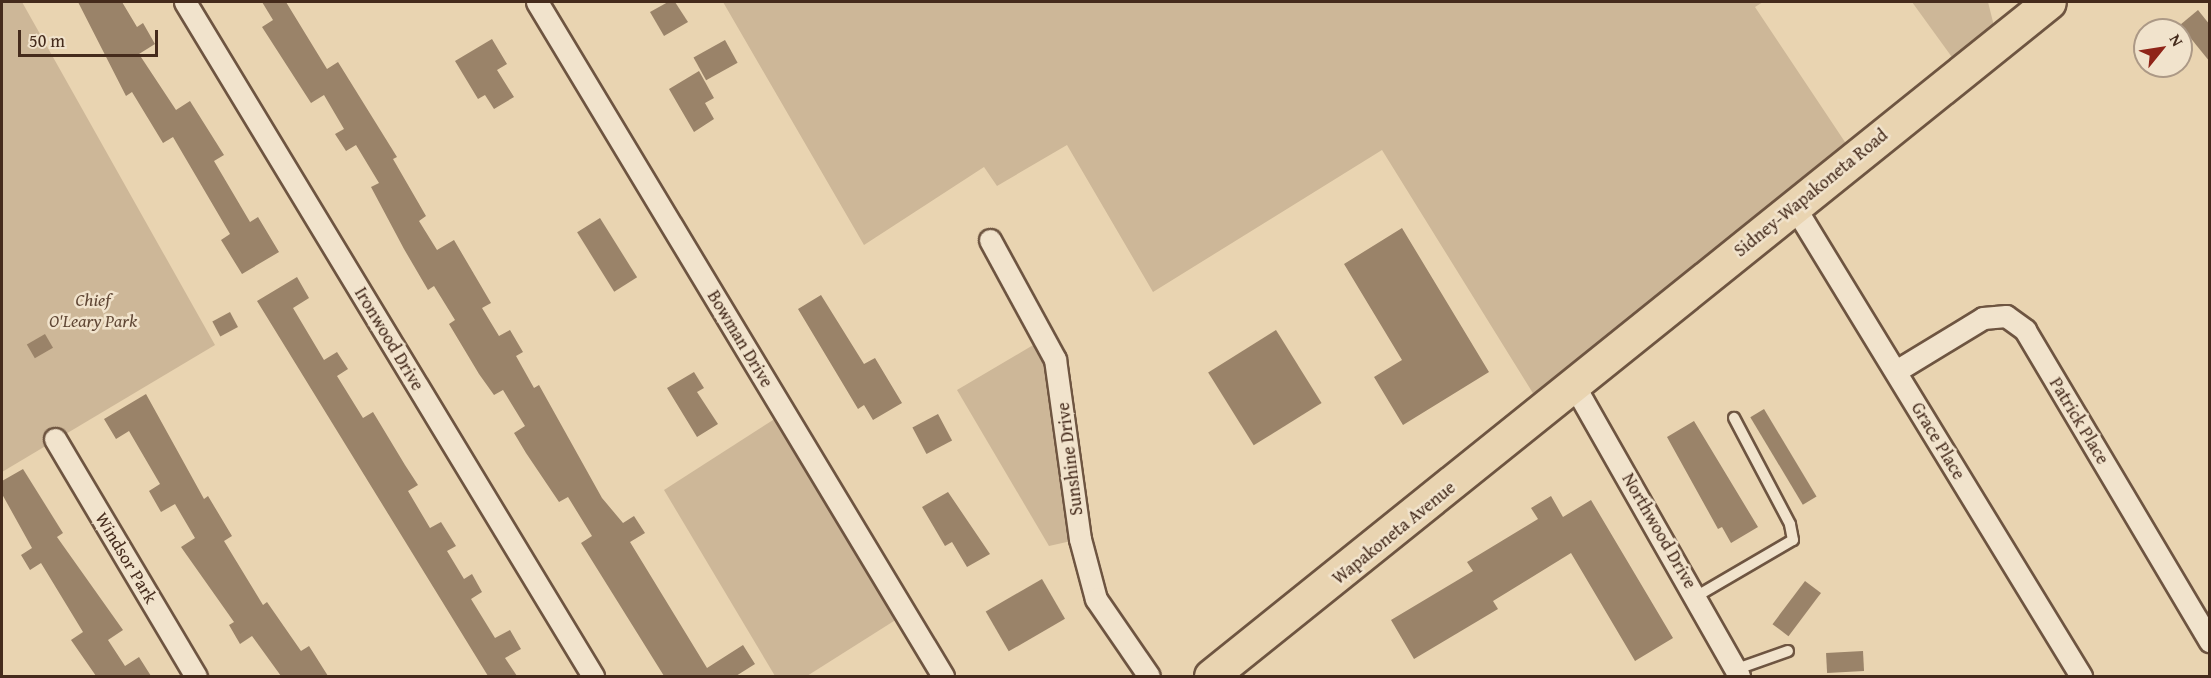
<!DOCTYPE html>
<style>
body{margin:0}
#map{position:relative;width:2211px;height:678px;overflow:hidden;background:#e9d4b1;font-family:"Gentium Book Plus",serif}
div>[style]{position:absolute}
.green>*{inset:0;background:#cdb798}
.building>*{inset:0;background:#9a8369;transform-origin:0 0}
.roads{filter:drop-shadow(2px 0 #6e5541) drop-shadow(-2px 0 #6e5541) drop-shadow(0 2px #6e5541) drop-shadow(0 -2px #6e5541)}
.lane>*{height:10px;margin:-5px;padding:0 5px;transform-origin:5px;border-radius:5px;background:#f1e3cc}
.street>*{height:21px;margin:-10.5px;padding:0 10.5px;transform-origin:10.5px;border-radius:10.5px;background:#f1e3cc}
.primary>*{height:33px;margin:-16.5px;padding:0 16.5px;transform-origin:16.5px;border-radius:16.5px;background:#e9d4b1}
span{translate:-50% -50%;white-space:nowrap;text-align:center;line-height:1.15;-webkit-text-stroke:5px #f1e3cc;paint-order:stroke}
.street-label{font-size:18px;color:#452b1c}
.park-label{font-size:18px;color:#604735;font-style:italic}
.frame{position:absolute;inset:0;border:3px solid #452b1c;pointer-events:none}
.north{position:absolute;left:2133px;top:18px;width:60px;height:60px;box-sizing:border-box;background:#f1e3cc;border:2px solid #ac9986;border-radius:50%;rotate:60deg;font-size:16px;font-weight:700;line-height:24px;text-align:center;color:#452b1c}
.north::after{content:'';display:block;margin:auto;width:21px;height:27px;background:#8f2418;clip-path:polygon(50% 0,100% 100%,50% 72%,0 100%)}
.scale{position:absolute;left:18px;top:30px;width:140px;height:27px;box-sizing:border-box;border:3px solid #452b1c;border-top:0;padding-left:8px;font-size:18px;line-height:21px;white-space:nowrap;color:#452b1c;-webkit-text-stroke:4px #f1e3cc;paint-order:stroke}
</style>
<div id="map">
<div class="green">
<i style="clip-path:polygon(2px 2px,22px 2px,215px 345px,2px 472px)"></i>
<i style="clip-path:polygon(723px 2px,1763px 2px,1755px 7px,1855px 157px,1544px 411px,1382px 150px,1153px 292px,1067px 145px,997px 186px,984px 167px,864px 245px)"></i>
<i style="clip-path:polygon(1912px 2px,1988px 2px,1998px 42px,1962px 71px)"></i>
<i style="clip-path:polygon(1045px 338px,1080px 539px,1049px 546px,957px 390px)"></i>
<i style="clip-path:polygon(784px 413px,905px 614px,807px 676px,775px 676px,664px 490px)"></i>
</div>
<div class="building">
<i style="clip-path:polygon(78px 2px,122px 2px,137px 27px,143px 23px,155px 44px,139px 54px,176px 110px,190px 101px,224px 155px,214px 161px,250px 222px,258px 217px,279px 252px,242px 274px,221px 240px,230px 234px,173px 137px,163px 143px,132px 92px,126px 96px)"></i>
<i style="clip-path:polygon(262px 2px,286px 2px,327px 69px,338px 62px,397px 157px,393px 159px,426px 216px,419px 221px,437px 250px,454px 240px,491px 303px,482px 308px,499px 336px,510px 330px,523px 352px,516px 356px,534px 388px,539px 385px,602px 498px,623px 523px,634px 516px,645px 533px,630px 542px,707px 668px,743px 645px,755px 664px,736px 676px,664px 676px,581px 543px,592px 536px,568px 497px,559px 502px,526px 453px,514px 433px,525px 426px,503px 390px,494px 395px,479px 374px,449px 324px,455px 320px,434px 286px,428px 290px,404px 249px,371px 187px,379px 183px,356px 145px,346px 151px,335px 134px,344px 129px,324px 95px,311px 103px,262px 27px,273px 20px)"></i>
<i style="clip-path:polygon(668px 2px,675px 2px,688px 22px,664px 36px,650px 12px)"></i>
<i style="clip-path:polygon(2198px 10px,2210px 25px,2210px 62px,2180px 25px)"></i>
<i style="clip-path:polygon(492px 39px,507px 64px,497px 70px,514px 97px,494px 109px,485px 95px,478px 99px,455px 61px)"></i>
<i style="left:725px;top:40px;width:26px;height:36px;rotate:61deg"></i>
<i style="clip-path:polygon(699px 71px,714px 98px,705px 103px,714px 119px,694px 132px,669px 89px)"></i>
<i style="left:600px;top:218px;width:70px;height:27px;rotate:58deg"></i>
<i style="clip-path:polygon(1402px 228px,1489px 372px,1403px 425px,1374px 377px,1402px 360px,1344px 264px)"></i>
<i style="clip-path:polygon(297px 277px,309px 298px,293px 308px,324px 360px,337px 352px,348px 369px,337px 376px,363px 418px,373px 412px,405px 465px,418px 485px,408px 491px,430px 528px,441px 522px,456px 546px,447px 551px,464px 579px,472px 574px,482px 592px,471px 599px,495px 638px,510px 630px,521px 649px,505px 658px,517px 676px,488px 676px,257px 301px)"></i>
<i style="clip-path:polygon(821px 295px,864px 364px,875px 358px,902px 403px,873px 420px,864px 405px,858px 409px,798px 309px)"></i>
<i style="left:230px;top:312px;width:17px;height:20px;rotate:62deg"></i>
<i style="left:1276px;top:330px;width:86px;height:80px;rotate:58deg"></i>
<i style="left:45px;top:334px;width:16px;height:21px;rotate:60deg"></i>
<i style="clip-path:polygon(694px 372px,704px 388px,697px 392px,718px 424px,697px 437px,667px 388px)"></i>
<i style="clip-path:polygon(146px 394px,204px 499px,208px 496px,232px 536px,224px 541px,263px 605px,267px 602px,301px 651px,309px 646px,328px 676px,281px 676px,252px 636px,240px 644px,229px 625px,234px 622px,181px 547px,195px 538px,175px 504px,161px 512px,149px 491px,160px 484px,129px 431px,116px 439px,104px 419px)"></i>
<i style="left:1764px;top:409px;width:102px;height:16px;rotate:59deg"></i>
<i style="left:938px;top:414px;width:30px;height:29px;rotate:62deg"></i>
<i style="clip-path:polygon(1694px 421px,1758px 527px,1731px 543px,1722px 527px,1718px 529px,1667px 437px)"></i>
<i style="clip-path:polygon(23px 469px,63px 533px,57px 537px,123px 630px,108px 640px,125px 666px,139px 657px,151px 676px,96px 676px,71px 640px,83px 632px,41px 563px,30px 570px,21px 555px,32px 548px,2px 494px,2px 481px)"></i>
<i style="clip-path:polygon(948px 492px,990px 554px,967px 567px,952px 542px,945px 546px,922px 507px)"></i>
<i style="clip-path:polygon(1551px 496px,1563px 517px,1591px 500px,1673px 638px,1635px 661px,1571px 553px,1493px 601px,1498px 609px,1414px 659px,1391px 620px,1473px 571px,1467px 562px,1538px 519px,1531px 508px)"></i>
<i style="left:1042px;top:579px;width:46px;height:65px;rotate:60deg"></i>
<i style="left:1805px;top:581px;width:20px;height:54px;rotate:37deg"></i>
<i style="left:1863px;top:651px;width:20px;height:37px;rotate:87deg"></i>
</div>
<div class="roads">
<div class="lane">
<i style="left:1697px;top:596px;width:111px;rotate:-30.3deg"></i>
<i style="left:1793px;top:540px;width:16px;rotate:-101deg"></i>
<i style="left:1790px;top:524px;width:120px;rotate:-117.8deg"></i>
<i style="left:1737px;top:669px;width:54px;rotate:-19.4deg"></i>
</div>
<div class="street">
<i style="left:185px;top:2px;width:788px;rotate:58.81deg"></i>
<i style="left:537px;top:2px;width:787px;rotate:58.94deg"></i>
<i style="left:1794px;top:206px;width:551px;rotate:58.59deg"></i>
<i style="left:990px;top:240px;width:136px;rotate:61.4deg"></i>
<i style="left:1055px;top:359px;width:182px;rotate:82.1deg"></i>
<i style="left:1080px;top:539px;width:62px;rotate:75.1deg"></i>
<i style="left:1096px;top:599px;width:93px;rotate:55.5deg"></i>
<i style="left:1896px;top:371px;width:102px;rotate:-31.3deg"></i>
<i style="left:1983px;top:318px;width:23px;rotate:-5deg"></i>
<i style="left:2006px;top:316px;width:24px;rotate:36deg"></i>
<i style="left:2025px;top:330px;width:362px;rotate:59.3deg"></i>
<i style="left:1575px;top:387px;width:332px;rotate:60.4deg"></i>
<i style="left:55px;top:439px;width:276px;rotate:59.3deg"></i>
</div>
<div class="primary">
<i style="left:1211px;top:676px;width:1075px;rotate:-38.81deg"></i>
</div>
</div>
<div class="street-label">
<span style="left:1811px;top:193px;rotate:-39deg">Sidney-Wapakoneta Road</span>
<span style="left:389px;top:339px;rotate:59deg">Ironwood Drive</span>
<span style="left:740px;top:339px;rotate:59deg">Bowman Drive</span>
<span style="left:2079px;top:421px;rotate:59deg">Patrick Place</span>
<span style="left:1938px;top:441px;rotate:59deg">Grace Place</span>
<span style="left:1070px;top:459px;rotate:-97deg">Sunshine Drive</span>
<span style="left:1659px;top:531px;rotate:60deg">Northwood Drive</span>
<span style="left:1394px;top:533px;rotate:-39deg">Wapakoneta Avenue</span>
<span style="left:126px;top:558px;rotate:59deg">Windsor Park</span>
</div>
<div class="park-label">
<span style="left:93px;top:311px">Chief<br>O'Leary Park</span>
</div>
<div class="frame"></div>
<div class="north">N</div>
<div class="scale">50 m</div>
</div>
